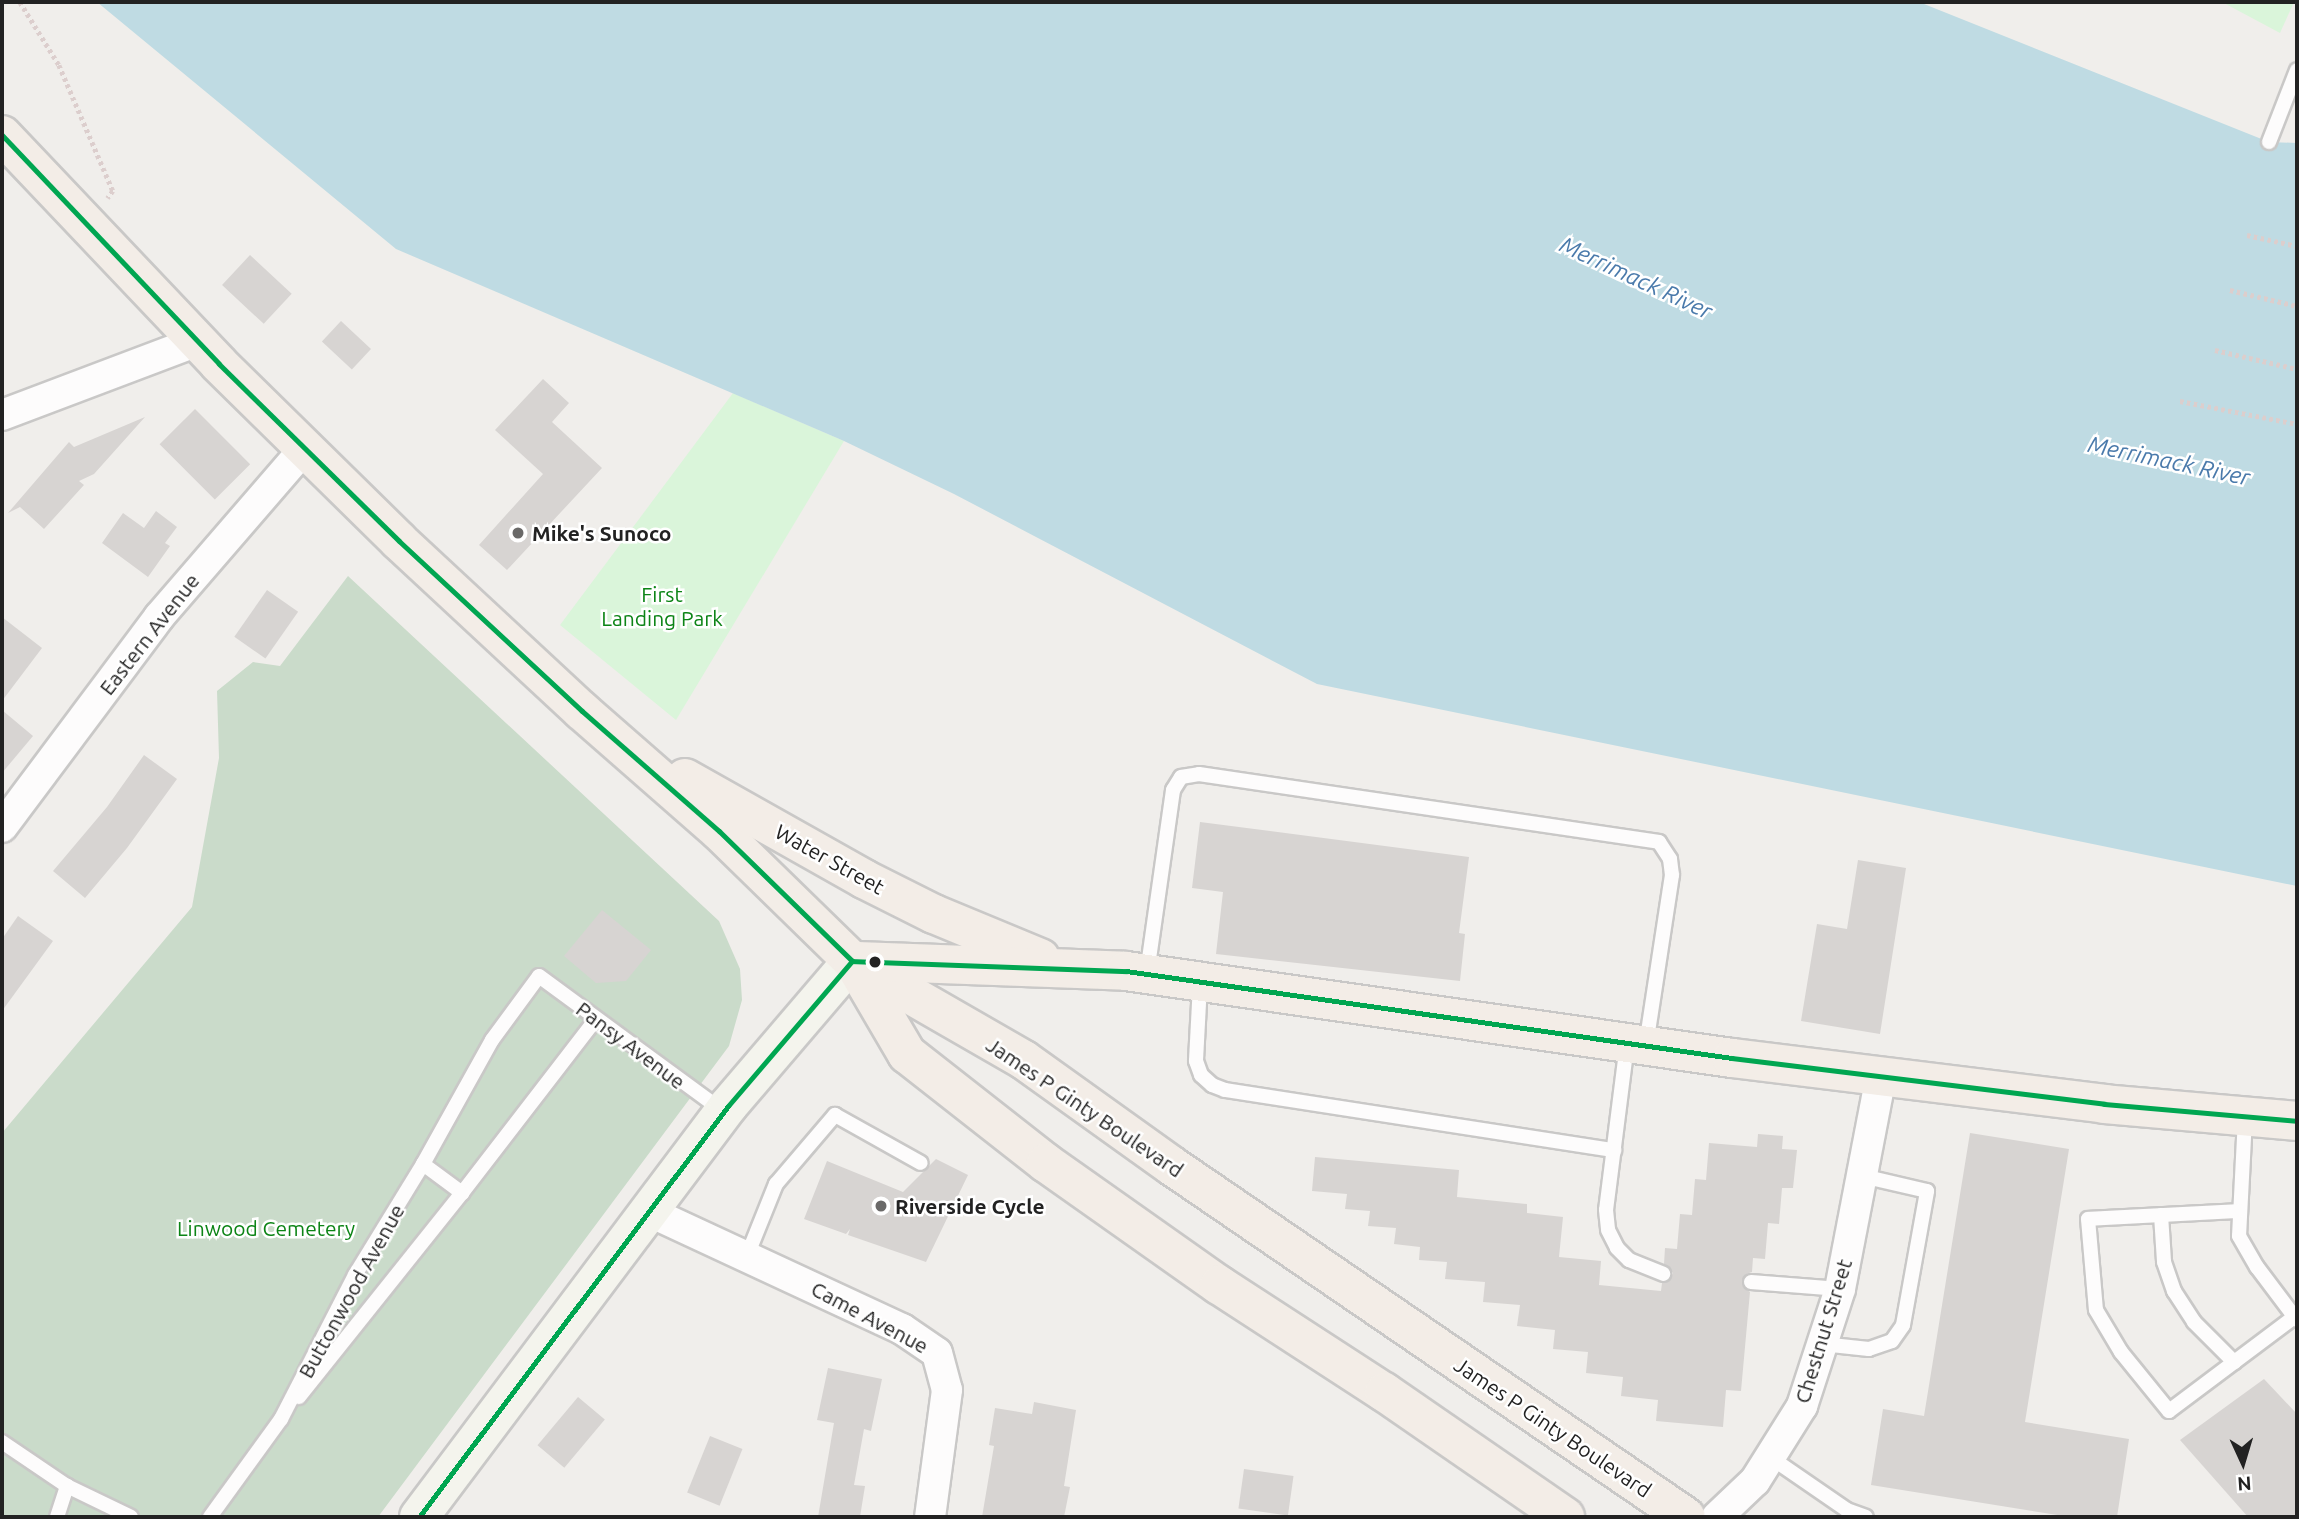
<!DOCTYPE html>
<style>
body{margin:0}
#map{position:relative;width:2299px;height:1519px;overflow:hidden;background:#f0eeeb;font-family:Ubuntu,sans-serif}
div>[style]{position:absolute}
.cemetery>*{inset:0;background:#cadbca}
.park>*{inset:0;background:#daf5da}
.water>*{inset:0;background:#bfdbe3}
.building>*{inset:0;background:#d7d4d2;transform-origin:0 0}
.path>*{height:4.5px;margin-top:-2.25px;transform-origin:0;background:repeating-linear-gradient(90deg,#dccecd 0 3.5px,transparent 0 7px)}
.roads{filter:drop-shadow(2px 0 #c9c8c7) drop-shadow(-2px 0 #c9c8c7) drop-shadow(0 2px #c9c8c7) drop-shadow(0 -2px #c9c8c7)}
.service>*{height:14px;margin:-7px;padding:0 7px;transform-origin:7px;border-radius:7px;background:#fdfcfc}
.minor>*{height:30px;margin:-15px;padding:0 15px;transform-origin:15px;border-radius:15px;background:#fdfcfc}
.secondary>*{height:38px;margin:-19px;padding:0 19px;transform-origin:19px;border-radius:19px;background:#f4f4ed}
.primary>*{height:38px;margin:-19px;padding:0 19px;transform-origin:19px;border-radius:19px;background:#f3ede7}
.bus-1>*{height:5px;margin:-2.5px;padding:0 2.5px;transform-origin:2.5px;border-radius:2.5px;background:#00a651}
.dots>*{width:19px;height:19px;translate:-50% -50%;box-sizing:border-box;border:4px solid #fff;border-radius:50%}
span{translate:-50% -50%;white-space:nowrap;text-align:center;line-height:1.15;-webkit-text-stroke:5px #fff;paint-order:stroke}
.poi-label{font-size:21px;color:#222;font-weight:700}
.left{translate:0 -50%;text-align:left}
.park-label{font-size:21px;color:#0c8416}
.street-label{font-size:21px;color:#222}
.water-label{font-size:23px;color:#4a7aab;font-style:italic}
.frame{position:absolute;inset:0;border:4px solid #222;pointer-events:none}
.north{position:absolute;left:2208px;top:1428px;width:70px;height:70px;-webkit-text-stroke:5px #fff;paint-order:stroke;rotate:176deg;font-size:19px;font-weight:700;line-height:28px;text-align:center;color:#222}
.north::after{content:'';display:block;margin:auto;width:24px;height:32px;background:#222;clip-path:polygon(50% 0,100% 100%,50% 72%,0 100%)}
</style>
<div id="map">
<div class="cemetery">
<i style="clip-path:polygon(348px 576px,719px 921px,740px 969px,742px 1000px,729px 1046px,378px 1517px,2px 1517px,2px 1133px,192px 907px,219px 758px,217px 691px,253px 662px,280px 666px)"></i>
</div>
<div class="park">
<i style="clip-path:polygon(2222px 2px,2294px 2px,2280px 33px)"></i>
<i style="clip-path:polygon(733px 393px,844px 441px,676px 720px,560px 625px)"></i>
</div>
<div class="water">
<i style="clip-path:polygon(97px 2px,1919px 2px,2269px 142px,2297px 143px,2297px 886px,1317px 684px,954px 494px,844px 441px,396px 249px)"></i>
</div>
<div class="building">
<i style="left:250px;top:255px;width:57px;height:41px;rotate:43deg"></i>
<i style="left:341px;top:321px;width:41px;height:28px;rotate:43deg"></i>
<i style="clip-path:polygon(543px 379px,569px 403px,552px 422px,602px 468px,507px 570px,479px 545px,543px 474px,495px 430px)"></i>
<i style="left:195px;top:409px;width:78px;height:50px;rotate:45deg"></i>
<i style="clip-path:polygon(145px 417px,94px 474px,79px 481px,84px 485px,44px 529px,20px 507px,8px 513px,69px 442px,74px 447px)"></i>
<i style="clip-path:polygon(156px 511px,177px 527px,165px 543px,170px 546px,148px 577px,102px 543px,123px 513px,144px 528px)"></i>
<i style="left:267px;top:590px;width:38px;height:57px;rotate:35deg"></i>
<i style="clip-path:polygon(2px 617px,42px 648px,2px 701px)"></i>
<i style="clip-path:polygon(2px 710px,33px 736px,2px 773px)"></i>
<i style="clip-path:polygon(144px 755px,177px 779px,127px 848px,85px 898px,53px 871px,107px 807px)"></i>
<i style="clip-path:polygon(1200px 822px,1469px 857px,1459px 933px,1465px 934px,1460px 981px,1216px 954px,1223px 892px,1192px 888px)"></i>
<i style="clip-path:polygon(1858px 860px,1906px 868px,1880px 1034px,1801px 1021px,1817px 924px,1847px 929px)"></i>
<i style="clip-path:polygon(602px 910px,651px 950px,626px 981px,596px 983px,564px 956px)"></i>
<i style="clip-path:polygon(18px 916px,53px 941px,2px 1011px,2px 939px)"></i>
<i style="clip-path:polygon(1970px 1133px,2069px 1149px,2025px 1422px,2129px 1439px,2117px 1517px,2070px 1517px,1871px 1485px,1883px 1409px,1924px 1416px)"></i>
<i style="clip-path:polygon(1758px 1134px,1783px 1136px,1782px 1149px,1797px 1150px,1793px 1188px,1782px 1188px,1779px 1224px,1768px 1223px,1765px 1259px,1753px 1258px,1752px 1272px,1746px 1274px,1742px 1281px,1743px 1287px,1750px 1292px,1741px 1391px,1726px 1390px,1723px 1427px,1656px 1421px,1658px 1400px,1621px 1396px,1623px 1377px,1586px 1373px,1588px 1352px,1553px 1349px,1555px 1330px,1517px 1326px,1520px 1305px,1483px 1302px,1485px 1282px,1445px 1279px,1447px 1262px,1419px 1260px,1420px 1247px,1394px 1244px,1396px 1228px,1368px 1226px,1370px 1211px,1345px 1209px,1347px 1194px,1312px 1191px,1315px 1157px,1459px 1170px,1457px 1197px,1527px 1204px,1527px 1213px,1563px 1217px,1559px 1257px,1601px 1261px,1599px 1285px,1661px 1291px,1662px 1283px,1669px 1281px,1673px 1273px,1664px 1264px,1665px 1248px,1677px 1249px,1680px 1214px,1692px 1215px,1695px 1179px,1706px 1180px,1709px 1143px,1757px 1147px)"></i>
<i style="clip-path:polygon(936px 1159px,968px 1175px,926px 1262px,848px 1235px,850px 1229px,846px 1234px,804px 1219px,827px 1161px,903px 1192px)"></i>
<i style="clip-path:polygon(828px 1368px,882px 1379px,871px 1431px,864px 1429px,854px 1485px,865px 1486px,860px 1517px,818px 1517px,834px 1423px,817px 1420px)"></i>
<i style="clip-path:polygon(2264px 1379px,2297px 1414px,2297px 1517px,2248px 1517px,2180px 1440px)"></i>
<i style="left:578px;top:1397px;width:35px;height:63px;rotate:40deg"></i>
<i style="clip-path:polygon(1034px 1402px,1076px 1410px,1064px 1486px,1070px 1487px,1064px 1517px,982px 1517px,994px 1446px,989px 1445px,995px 1408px,1032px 1414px)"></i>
<i style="left:710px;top:1436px;width:35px;height:61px;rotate:22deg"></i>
<i style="left:1244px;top:1469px;width:50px;height:40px;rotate:8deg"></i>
</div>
<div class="path">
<i style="left:20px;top:2px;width:74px;rotate:58.2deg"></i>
<i style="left:59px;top:65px;width:137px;rotate:66.8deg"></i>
<i style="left:113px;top:191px;width:9px;rotate:126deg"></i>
<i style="left:2247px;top:235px;width:51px;rotate:12.4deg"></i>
<i style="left:2230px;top:290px;width:69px;rotate:13.4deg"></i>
<i style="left:2215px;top:350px;width:84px;rotate:13deg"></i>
<i style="left:2180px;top:401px;width:119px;rotate:11.1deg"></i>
</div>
<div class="roads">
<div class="service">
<i style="left:2269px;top:142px;width:77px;rotate:-68.7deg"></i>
<i style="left:1147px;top:973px;width:185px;rotate:-81.9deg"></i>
<i style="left:1173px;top:790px;width:15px;rotate:-58deg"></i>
<i style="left:1181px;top:777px;width:18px;rotate:-9deg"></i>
<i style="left:1199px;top:774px;width:465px;rotate:8.4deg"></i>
<i style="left:1659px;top:842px;width:20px;rotate:57deg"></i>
<i style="left:1670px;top:859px;width:16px;rotate:83deg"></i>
<i style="left:1672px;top:875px;width:171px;rotate:98.7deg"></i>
<i style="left:1200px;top:984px;width:77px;rotate:93deg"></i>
<i style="left:1196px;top:1061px;width:15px;rotate:70deg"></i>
<i style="left:1201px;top:1075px;width:15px;rotate:42deg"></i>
<i style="left:1212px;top:1085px;width:14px;rotate:21deg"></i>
<i style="left:1225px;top:1090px;width:394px;rotate:8.8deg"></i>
<i style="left:1627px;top:1044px;width:167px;rotate:97.2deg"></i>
<i style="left:1606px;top:1210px;width:20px;rotate:84deg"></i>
<i style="left:1608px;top:1230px;width:20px;rotate:63deg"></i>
<i style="left:1617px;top:1248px;width:17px;rotate:45deg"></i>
<i style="left:1629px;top:1260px;width:37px;rotate:22deg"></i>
<i style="left:2245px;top:1118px;width:118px;rotate:92.9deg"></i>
<i style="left:2239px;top:1236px;width:36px;rotate:60deg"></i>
<i style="left:2257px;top:1267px;width:66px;rotate:53deg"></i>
<i style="left:423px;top:1164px;width:49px;rotate:36.6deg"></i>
<i style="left:462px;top:1193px;width:220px;rotate:-52.4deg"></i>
<i style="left:2239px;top:1211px;width:151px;rotate:177deg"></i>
<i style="left:2088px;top:1219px;width:91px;rotate:85deg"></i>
<i style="left:2096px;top:1310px;width:49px;rotate:59.2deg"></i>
<i style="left:2121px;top:1352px;width:76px;rotate:50.9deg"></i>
<i style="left:2169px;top:1411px;width:156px;rotate:-36.9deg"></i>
<i style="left:2161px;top:1215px;width:47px;rotate:86.3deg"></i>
<i style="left:2164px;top:1262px;width:31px;rotate:71deg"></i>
<i style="left:2174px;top:1291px;width:37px;rotate:57deg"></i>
<i style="left:2194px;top:1322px;width:57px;rotate:45deg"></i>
<i style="left:747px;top:1256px;width:78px;rotate:-68.1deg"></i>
<i style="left:776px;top:1184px;width:91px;rotate:-49.5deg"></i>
<i style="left:835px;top:1115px;width:98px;rotate:29.2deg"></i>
<i style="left:1751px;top:1282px;width:89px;rotate:4.5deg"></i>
<i style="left:1822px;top:1344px;width:47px;rotate:6.1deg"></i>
<i style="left:1869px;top:1349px;width:24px;rotate:-19deg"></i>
<i style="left:1892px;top:1341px;width:19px;rotate:-55deg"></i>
<i style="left:1903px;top:1325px;width:136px;rotate:-79.8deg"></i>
<i style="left:1927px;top:1191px;width:67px;rotate:-167deg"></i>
<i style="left:299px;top:1397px;width:261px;rotate:-51.4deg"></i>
<i style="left:2px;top:1442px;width:78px;rotate:34.1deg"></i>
<i style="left:67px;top:1486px;width:71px;rotate:25.8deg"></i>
<i style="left:1770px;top:1457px;width:93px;rotate:34.5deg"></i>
<i style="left:1847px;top:1510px;width:20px;rotate:20deg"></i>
<i style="left:57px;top:1517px;width:33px;rotate:-72deg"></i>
<i style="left:210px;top:1517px;width:121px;rotate:-54.1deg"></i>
<i style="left:281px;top:1419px;width:162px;rotate:-62.8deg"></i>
<i style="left:355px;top:1275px;width:130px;rotate:-58.5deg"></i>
<i style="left:423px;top:1164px;width:142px;rotate:-60.9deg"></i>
<i style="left:492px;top:1040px;width:79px;rotate:-53.7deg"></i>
<i style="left:539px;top:976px;width:228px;rotate:36.3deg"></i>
</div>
<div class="minor">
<i style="left:2px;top:415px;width:210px;rotate:-20.7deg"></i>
<i style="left:2px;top:827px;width:262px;rotate:-53.2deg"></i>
<i style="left:159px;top:617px;width:223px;rotate:-49.2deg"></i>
<i style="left:650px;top:1212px;width:278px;rotate:24.9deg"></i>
<i style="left:902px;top:1329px;width:42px;rotate:34.4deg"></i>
<i style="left:937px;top:1353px;width:38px;rotate:75deg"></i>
<i style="left:947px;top:1390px;width:128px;rotate:97.6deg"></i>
<i style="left:1717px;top:1517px;width:52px;rotate:-43.5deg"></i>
<i style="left:1755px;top:1481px;width:89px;rotate:-57.9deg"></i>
<i style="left:1802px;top:1406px;width:123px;rotate:-72deg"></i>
<i style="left:1840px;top:1289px;width:216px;rotate:-79.1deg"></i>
</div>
<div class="secondary">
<i style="left:419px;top:1517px;width:514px;rotate:-53.06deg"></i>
<i style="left:728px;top:1106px;width:191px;rotate:-49.5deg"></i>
</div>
<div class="primary">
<i style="left:2px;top:135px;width:315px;rotate:46.5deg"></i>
<i style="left:219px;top:364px;width:252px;rotate:44.5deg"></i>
<i style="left:399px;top:541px;width:250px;rotate:42.9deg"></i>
<i style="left:582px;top:711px;width:182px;rotate:41.2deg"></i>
<i style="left:719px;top:831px;width:186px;rotate:44.3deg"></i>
<i style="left:852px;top:961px;width:198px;rotate:29.9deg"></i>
<i style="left:1024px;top:1060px;width:182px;rotate:35.6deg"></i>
<i style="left:1172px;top:1166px;width:622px;rotate:34.33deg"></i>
<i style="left:685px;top:778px;width:206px;rotate:29.4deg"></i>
<i style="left:864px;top:879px;width:78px;rotate:26.6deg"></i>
<i style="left:934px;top:914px;width:115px;rotate:22.5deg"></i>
<i style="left:857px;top:961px;width:269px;rotate:2.1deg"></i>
<i style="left:1126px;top:971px;width:612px;rotate:8.17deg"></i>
<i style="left:1732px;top:1058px;width:375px;rotate:7deg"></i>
<i style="left:2104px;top:1104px;width:194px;rotate:5deg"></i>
<i style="left:853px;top:962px;width:107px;rotate:59.6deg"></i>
<i style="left:907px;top:1054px;width:177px;rotate:38.1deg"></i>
<i style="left:1046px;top:1163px;width:212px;rotate:35.2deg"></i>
<i style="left:1219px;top:1285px;width:197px;rotate:33deg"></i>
<i style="left:1384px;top:1392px;width:220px;rotate:34.6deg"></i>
</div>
</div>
<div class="bus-1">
<i style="left:2px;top:135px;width:315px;rotate:46.5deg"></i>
<i style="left:219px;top:364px;width:252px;rotate:44.5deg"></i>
<i style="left:399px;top:541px;width:250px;rotate:42.9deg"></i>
<i style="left:582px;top:711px;width:182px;rotate:41.2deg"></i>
<i style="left:719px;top:831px;width:186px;rotate:44.3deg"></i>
<i style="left:852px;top:961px;width:274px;rotate:2.1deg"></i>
<i style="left:1126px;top:971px;width:612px;rotate:8.17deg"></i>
<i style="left:1732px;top:1058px;width:375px;rotate:7deg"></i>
<i style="left:2104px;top:1104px;width:194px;rotate:5deg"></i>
<i style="left:419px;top:1517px;width:514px;rotate:-53.06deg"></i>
<i style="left:728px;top:1106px;width:191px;rotate:-49.5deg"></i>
</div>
<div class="dots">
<i style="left:518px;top:533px;background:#6a6968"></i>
<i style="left:875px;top:962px;background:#222"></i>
<i style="left:881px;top:1206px;background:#6a6968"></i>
</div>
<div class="poi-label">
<span class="left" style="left:532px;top:533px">Mike's Sunoco</span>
<span class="left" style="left:895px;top:1206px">Riverside Cycle</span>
</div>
<div class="park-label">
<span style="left:662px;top:606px">First<br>Landing Park</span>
<span style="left:266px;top:1228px">Linwood Cemetery</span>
</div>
<div class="street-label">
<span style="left:149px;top:634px;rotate:-52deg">Eastern Avenue</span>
<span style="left:830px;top:859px;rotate:29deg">Water Street</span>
<span style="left:631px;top:1045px;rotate:37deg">Pansy Avenue</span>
<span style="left:1085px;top:1107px;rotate:34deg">James P Ginty Boulevard</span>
<span style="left:351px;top:1291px;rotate:-61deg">Buttonwood Avenue</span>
<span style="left:870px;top:1317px;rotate:28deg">Came Avenue</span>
<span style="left:1823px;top:1331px;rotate:-73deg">Chestnut Street</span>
<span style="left:1553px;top:1427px;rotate:34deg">James P Ginty Boulevard</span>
</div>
<div class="water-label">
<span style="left:1636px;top:278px;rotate:25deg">Merrimack River</span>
<span style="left:2169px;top:461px;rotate:12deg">Merrimack River</span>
</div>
<div class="frame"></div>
<div class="north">N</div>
</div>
